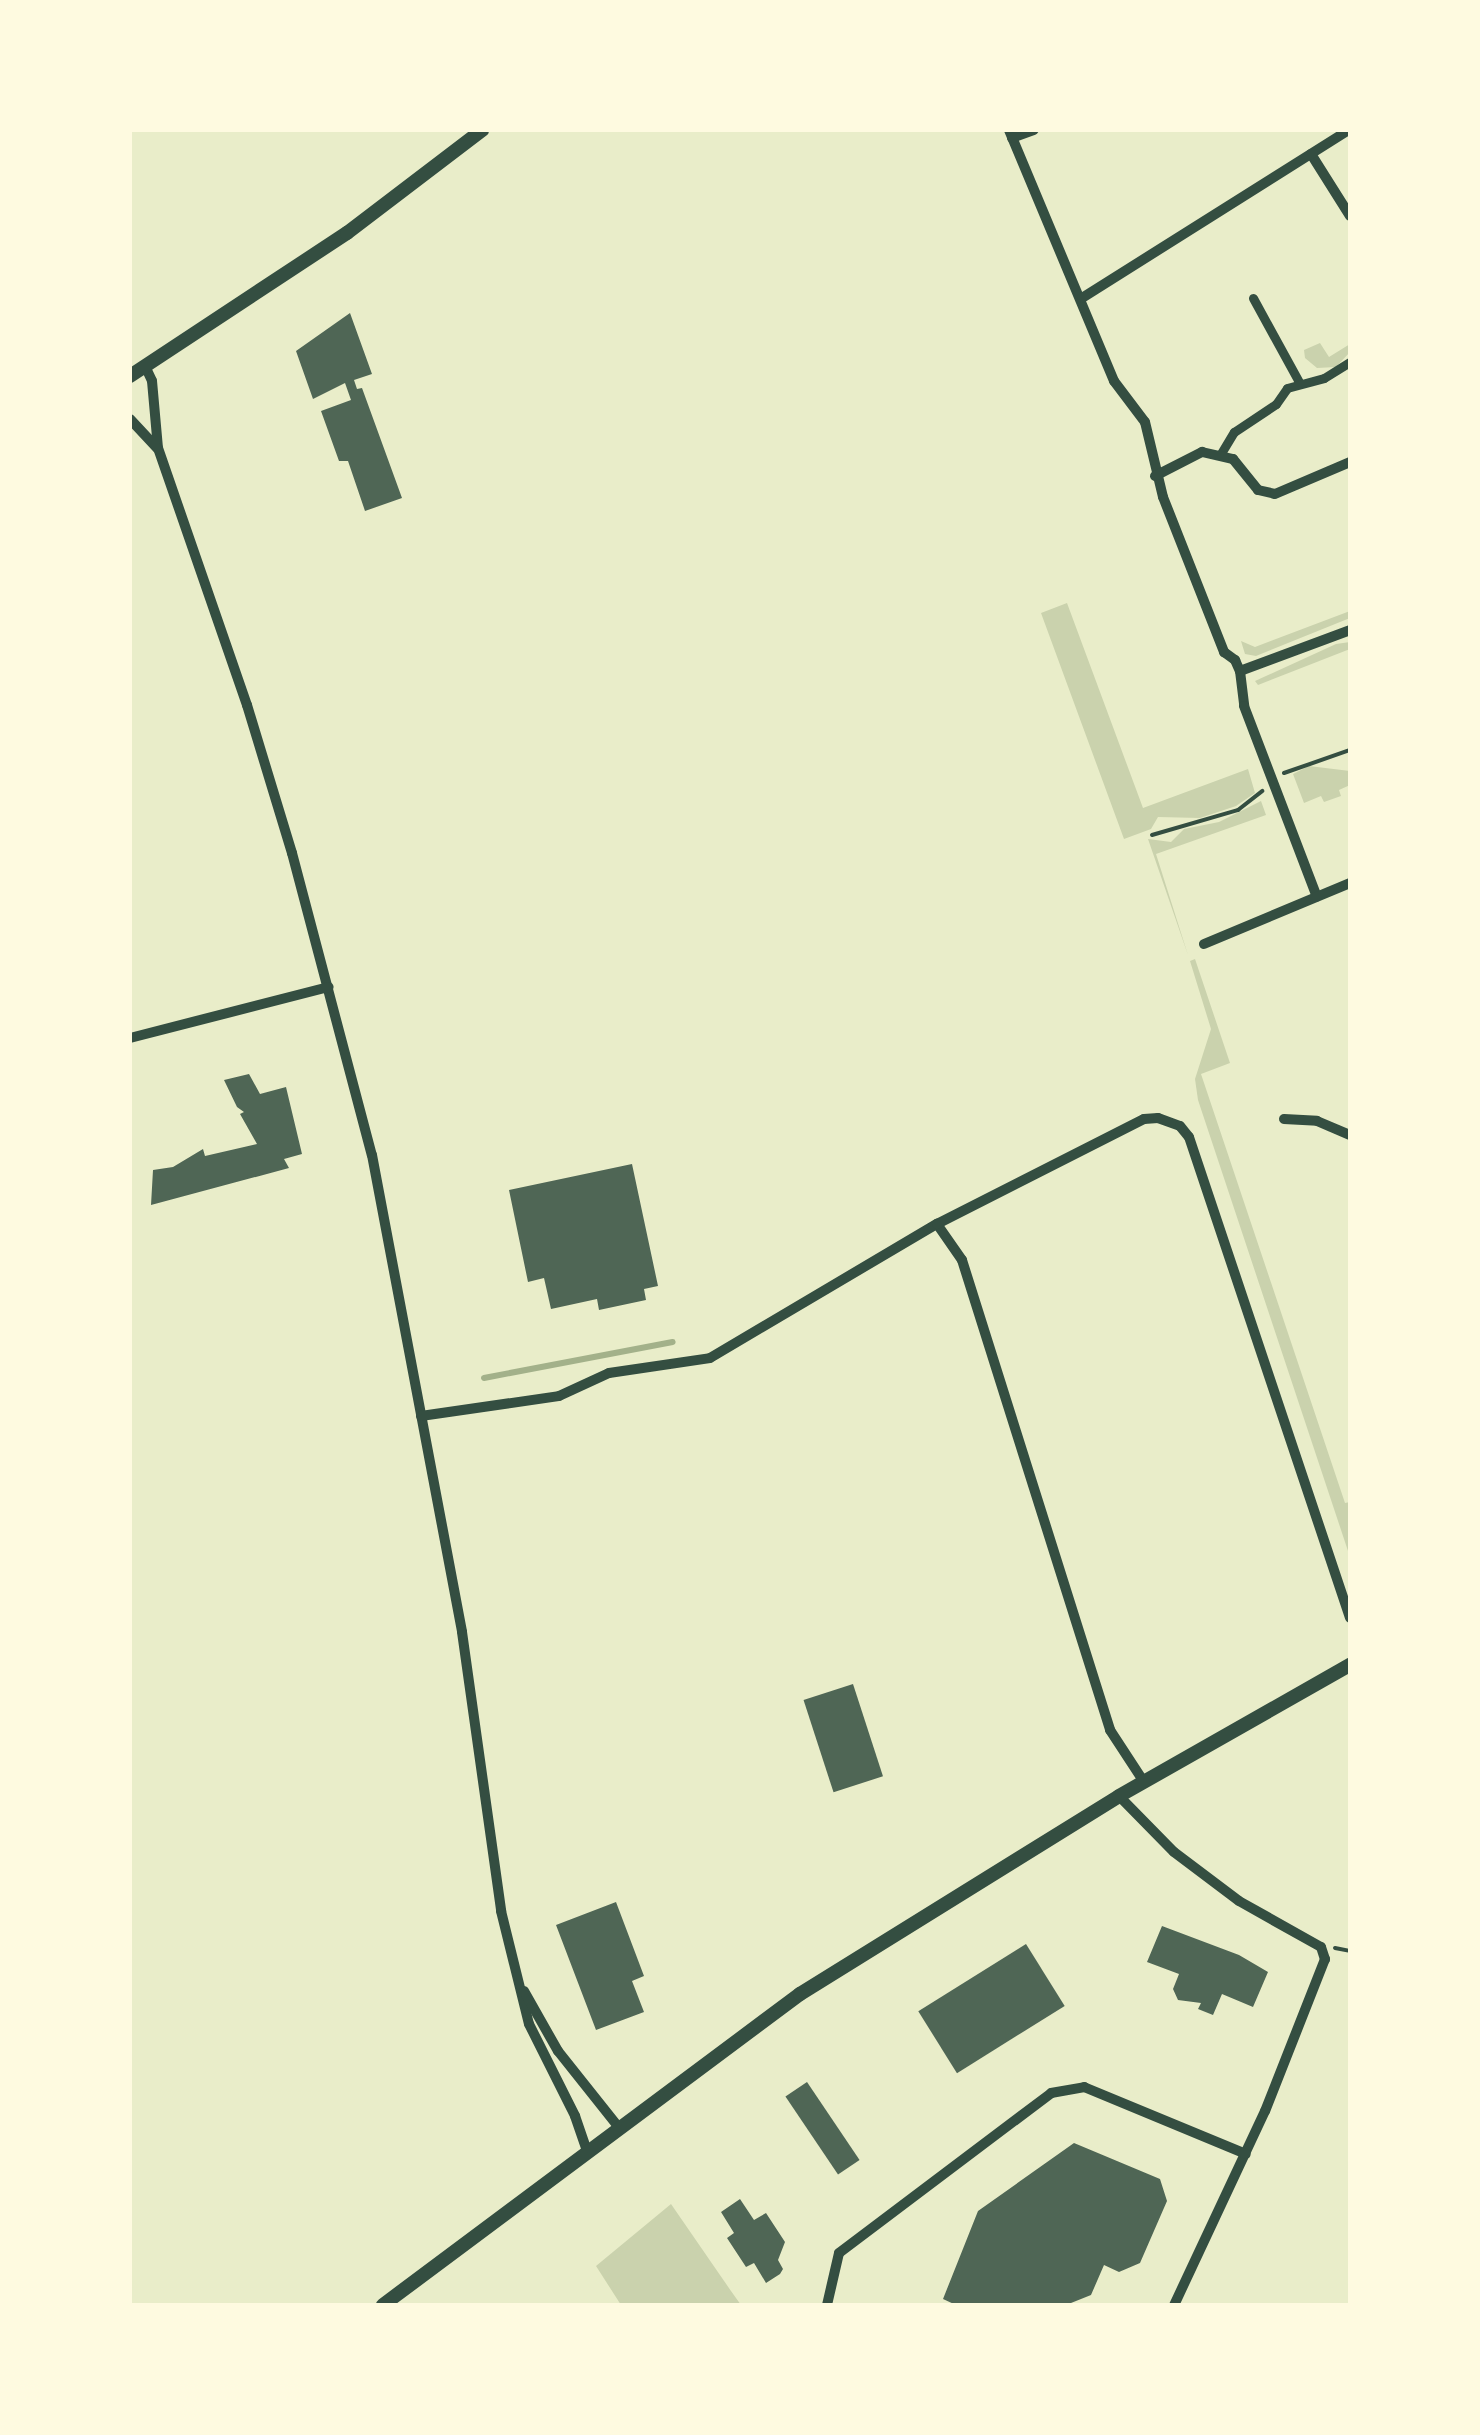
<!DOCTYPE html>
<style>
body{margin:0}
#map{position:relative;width:1480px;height:2435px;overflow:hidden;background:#e9edc9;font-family:Inter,sans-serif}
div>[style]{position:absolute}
.green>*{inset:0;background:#cad2ad}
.stream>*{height:6px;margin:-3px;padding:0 3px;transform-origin:3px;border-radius:3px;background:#a3b18a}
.building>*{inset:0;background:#4f6655;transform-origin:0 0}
.path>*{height:4px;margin:-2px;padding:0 2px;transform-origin:2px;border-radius:2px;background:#344e41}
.pedestrian>*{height:9px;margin:-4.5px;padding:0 4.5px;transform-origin:4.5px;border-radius:4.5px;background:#344e41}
.minor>*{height:10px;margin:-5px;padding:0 5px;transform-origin:5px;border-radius:5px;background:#344e41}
.tertiary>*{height:14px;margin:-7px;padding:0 7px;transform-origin:7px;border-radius:7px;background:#344e41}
span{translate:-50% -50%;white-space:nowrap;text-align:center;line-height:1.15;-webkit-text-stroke:8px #fefae0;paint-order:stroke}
.frame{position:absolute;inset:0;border:132px solid #fefae0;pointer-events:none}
</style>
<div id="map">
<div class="green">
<i style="clip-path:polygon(1320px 343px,1329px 357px,1350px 344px,1350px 352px,1336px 367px,1317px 368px,1305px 358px,1304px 350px)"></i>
<i style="clip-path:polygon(1067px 603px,1143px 808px,1248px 769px,1255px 793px,1236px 806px,1200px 818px,1158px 817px,1151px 829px,1124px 839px,1041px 613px)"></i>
<i style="clip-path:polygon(1350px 611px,1350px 618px,1256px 656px,1245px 654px,1241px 641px,1255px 647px)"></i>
<i style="clip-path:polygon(1350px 642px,1350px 649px,1258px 685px,1255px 681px,1336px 644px)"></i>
<i style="clip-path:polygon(1309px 766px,1350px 771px,1350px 785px,1339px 790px,1341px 796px,1324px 802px,1321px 796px,1304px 803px,1293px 774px)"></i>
<i style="clip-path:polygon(1261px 801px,1266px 815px,1156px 854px,1188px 955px,1148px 839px,1171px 842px,1184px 829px,1219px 822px)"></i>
<i style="clip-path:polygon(1195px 959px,1230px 1063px,1201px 1074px,1345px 1503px,1350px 1502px,1350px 1557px,1198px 1100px,1195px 1079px,1211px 1029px,1190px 961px)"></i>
<i style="clip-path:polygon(671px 2204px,731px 2291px,741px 2305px,621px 2305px,596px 2266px)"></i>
</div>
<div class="stream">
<i style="left:484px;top:1378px;width:192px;rotate:-10.8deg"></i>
</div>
<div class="building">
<i style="clip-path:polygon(350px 313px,372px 374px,354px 380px,357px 389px,362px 388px,402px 498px,365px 511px,348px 461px,339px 461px,321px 411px,351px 400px,345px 383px,313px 399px,296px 351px)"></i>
<i style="clip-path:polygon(249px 1074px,260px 1094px,286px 1087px,302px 1154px,284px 1159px,289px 1168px,151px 1205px,153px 1170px,173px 1167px,203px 1149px,205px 1156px,257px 1144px,240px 1114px,244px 1112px,237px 1107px,224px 1080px)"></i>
<i style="clip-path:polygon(632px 1164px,658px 1286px,644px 1289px,646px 1300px,599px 1310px,597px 1299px,551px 1309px,544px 1278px,528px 1282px,509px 1190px)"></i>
<i style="left:853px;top:1684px;width:97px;height:52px;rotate:72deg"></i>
<i style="clip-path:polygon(616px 1902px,644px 1976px,632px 1981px,644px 2012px,596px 2030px,556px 1925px)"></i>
<i style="clip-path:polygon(1162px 1926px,1239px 1955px,1268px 1972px,1253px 2007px,1222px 1994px,1213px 2015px,1198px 2009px,1201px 2003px,1178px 2000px,1173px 1989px,1179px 1974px,1147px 1962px)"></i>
<i style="left:1026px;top:1944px;width:73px;height:127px;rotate:58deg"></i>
<i style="left:807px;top:2082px;width:94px;height:26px;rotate:56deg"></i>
<i style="clip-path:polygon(1074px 2143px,1160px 2179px,1167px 2201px,1140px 2263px,1119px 2272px,1104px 2265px,1091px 2295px,1066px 2305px,956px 2305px,943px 2299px,978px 2211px)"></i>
<i style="clip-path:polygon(740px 2199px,754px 2220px,766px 2213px,785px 2242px,778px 2260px,783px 2269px,780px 2274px,766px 2283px,754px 2263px,746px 2267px,727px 2238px,734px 2233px,721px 2212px)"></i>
</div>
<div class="path">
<i style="left:1284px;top:773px;width:70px;rotate:-19.2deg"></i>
<i style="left:1152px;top:835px;width:90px;rotate:-16.2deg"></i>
<i style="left:1238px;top:810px;width:31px;rotate:-38deg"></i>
<i style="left:1335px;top:1948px;width:15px;rotate:11deg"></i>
</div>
<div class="pedestrian">
<i style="left:1253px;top:298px;width:96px;rotate:61.3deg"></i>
<i style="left:1220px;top:455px;width:27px;rotate:-59deg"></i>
<i style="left:1234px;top:432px;width:50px;rotate:-33.7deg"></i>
<i style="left:1276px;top:404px;width:19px;rotate:-55deg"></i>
<i style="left:1287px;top:388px;width:38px;rotate:-15deg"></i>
<i style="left:1324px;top:378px;width:31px;rotate:-32deg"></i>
</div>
<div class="minor">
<i style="left:1009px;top:130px;width:272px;rotate:67.3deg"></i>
<i style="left:1114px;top:381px;width:51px;rotate:52.9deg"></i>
<i style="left:1145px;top:422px;width:77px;rotate:76.5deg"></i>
<i style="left:1163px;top:497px;width:167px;rotate:68.5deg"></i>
<i style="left:1224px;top:652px;width:14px;rotate:36deg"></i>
<i style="left:1235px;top:660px;width:12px;rotate:66deg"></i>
<i style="left:1240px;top:671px;width:35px;rotate:83deg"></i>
<i style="left:1244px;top:706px;width:204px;rotate:69.1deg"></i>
<i style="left:1012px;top:138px;width:23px;rotate:-20deg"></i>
<i style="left:1311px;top:154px;width:73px;rotate:57.8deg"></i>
<i style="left:1082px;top:298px;width:315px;rotate:-32.2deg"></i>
<i style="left:146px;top:368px;width:14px;rotate:65deg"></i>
<i style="left:152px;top:381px;width:67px;rotate:84.9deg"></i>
<i style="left:158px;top:448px;width:272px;rotate:70.9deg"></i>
<i style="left:247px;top:705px;width:155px;rotate:73.1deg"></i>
<i style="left:292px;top:853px;width:312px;rotate:75.2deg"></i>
<i style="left:372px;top:1155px;width:485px;rotate:79.3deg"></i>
<i style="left:462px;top:1632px;width:282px;rotate:82deg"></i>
<i style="left:501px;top:1911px;width:116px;rotate:76.1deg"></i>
<i style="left:529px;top:2024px;width:103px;rotate:63.4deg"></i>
<i style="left:575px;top:2116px;width:39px;rotate:71deg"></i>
<i style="left:130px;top:419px;width:40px;rotate:47deg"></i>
<i style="left:1155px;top:476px;width:53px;rotate:-27.1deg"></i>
<i style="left:1202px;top:452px;width:32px;rotate:13deg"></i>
<i style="left:1233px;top:459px;width:40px;rotate:51deg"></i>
<i style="left:1258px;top:490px;width:17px;rotate:13deg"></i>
<i style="left:1275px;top:494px;width:82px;rotate:-23.1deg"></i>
<i style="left:1240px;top:671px;width:117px;rotate:-20.4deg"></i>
<i style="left:1204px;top:944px;width:158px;rotate:-22.7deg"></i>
<i style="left:130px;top:1038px;width:205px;rotate:-14.4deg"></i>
<i style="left:1284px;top:1119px;width:33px;rotate:3deg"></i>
<i style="left:1317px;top:1121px;width:36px;rotate:23deg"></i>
<i style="left:937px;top:1224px;width:44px;rotate:55.2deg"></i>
<i style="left:962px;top:1260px;width:493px;rotate:72.5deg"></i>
<i style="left:1110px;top:1730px;width:62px;rotate:56.8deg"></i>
<i style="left:421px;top:1416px;width:139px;rotate:-8.2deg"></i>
<i style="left:559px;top:1396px;width:55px;rotate:-24.7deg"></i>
<i style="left:609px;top:1373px;width:102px;rotate:-8.4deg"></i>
<i style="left:710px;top:1358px;width:264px;rotate:-30.6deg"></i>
<i style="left:937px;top:1224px;width:232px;rotate:-26.9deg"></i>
<i style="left:1144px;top:1119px;width:14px;rotate:-4deg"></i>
<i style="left:1158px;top:1118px;width:23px;rotate:20deg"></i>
<i style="left:1180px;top:1126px;width:14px;rotate:51deg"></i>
<i style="left:1189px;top:1137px;width:507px;rotate:71.49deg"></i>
<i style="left:1119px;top:1796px;width:78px;rotate:45.5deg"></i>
<i style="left:1174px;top:1852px;width:81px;rotate:37deg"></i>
<i style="left:1239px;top:1901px;width:94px;rotate:29.3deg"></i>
<i style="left:1321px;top:1947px;width:13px;rotate:72deg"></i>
<i style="left:1325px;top:1959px;width:163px;rotate:111.5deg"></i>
<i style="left:1265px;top:2111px;width:214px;rotate:115.1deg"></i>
<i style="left:524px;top:1991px;width:69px;rotate:60.5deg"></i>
<i style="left:558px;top:2051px;width:100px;rotate:51.5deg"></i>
<i style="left:827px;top:2305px;width:53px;rotate:-77deg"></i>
<i style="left:839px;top:2253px;width:266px;rotate:-37deg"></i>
<i style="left:1051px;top:2093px;width:34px;rotate:-10deg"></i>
<i style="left:1084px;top:2087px;width:175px;rotate:22.5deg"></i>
</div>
<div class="tertiary">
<i style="left:130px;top:376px;width:260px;rotate:-33.4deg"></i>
<i style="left:347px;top:233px;width:170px;rotate:-37.3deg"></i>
<i style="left:383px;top:2305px;width:520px;rotate:-36.72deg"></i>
<i style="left:800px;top:1994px;width:375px;rotate:-31.8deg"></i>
<i style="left:1119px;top:1796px;width:266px;rotate:-29.6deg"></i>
</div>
<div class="frame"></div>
</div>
